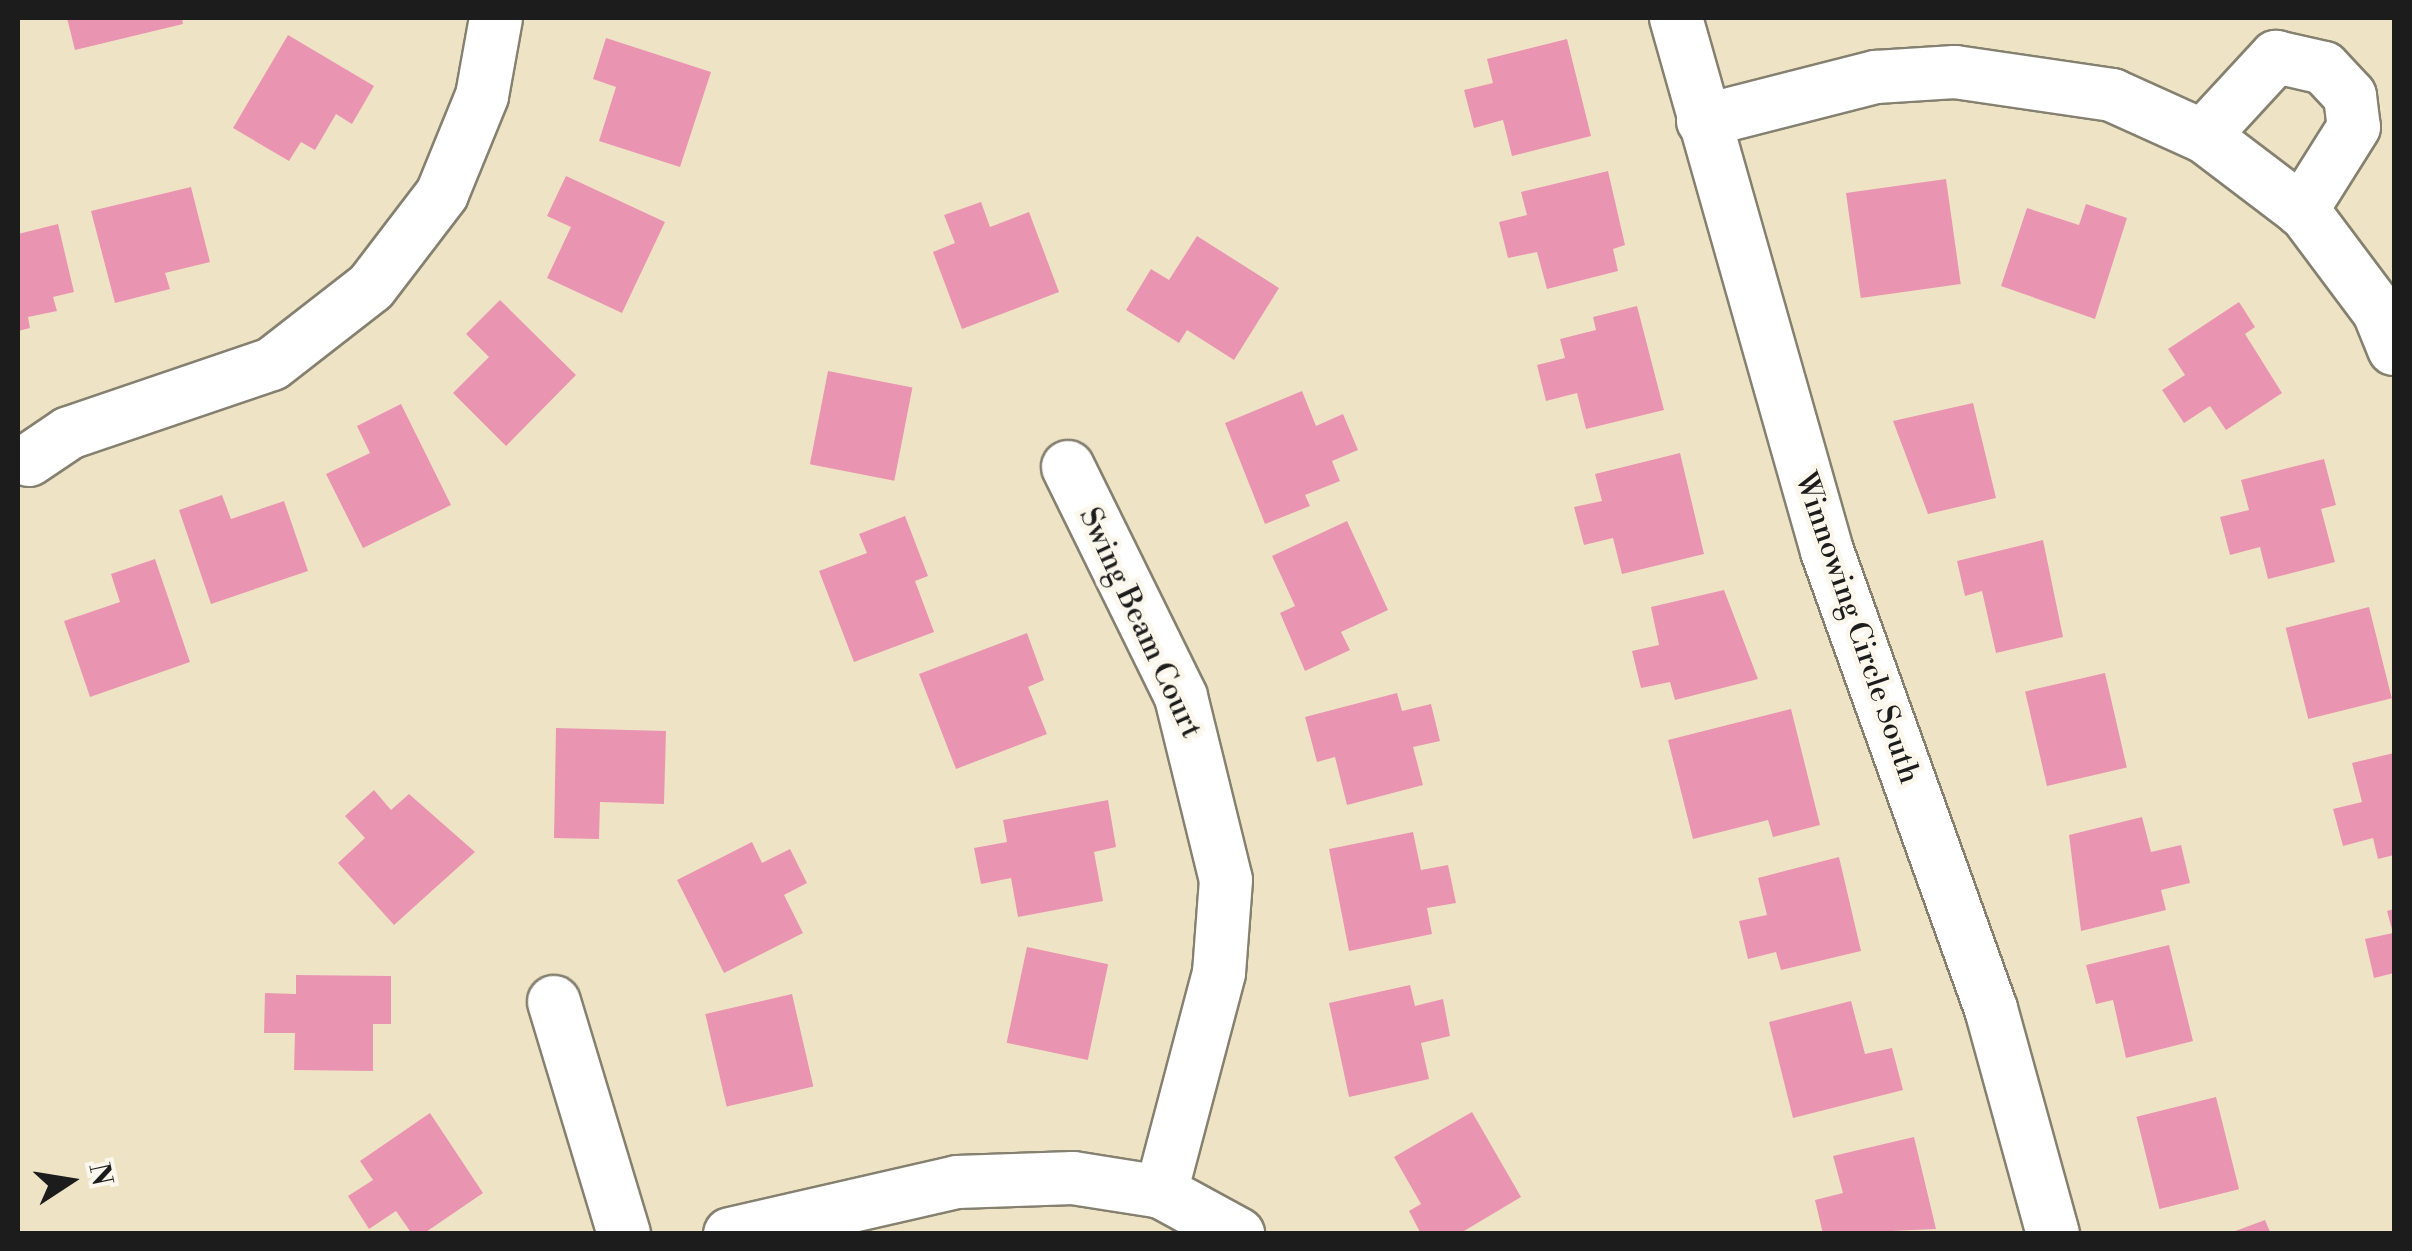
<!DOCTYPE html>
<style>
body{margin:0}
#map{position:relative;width:2412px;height:1251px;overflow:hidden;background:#eee4c5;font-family:"Libre Bodoni",serif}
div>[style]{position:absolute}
.building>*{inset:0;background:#e995b2;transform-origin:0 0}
.roads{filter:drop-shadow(2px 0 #858070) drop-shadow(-2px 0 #858070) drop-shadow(0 2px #858070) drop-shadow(0 -2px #858070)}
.minor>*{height:52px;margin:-26px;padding:0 26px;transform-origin:26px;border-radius:26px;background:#fff}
span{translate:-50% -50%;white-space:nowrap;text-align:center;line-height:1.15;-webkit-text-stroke:9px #fbf7ec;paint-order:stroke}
.street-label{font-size:30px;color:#1c1c1c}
.frame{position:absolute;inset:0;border:20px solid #1c1c1c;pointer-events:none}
.north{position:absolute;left:20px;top:1131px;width:100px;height:100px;-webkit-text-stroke:8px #fbf7ec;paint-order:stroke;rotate:78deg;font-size:28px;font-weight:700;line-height:40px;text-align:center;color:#1c1c1c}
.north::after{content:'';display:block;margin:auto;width:35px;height:45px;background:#1c1c1c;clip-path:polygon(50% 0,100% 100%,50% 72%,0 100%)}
</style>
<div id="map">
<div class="building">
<i style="clip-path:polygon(67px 18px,182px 18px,183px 24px,75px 50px)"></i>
<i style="clip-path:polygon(288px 35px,374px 86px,352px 124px,336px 114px,315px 150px,301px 142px,289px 161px,233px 128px)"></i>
<i style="clip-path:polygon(606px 38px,711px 72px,680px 167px,599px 141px,616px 87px,593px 79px)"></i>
<i style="clip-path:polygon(1567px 39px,1591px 136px,1512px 156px,1503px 120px,1474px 128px,1464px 90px,1493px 83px,1487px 59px)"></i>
<i style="clip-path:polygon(1608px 171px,1625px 245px,1613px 249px,1618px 271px,1547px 289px,1537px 252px,1508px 258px,1499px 222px,1527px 215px,1521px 192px)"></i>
<i style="clip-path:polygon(566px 176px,665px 222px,622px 313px,547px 278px,571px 227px,547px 216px)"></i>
<i style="left:1946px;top:179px;width:106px;height:101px;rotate:82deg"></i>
<i style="clip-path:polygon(191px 187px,210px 262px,165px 273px,170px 289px,115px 303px,91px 211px)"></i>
<i style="clip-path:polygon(981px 202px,990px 227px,1029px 212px,1059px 292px,962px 329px,933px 252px,955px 243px,944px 215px)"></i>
<i style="clip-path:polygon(2086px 204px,2127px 218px,2095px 319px,2001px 286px,2027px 208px,2079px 225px)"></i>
<i style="clip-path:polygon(58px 224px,74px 292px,53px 297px,57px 311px,28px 317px,30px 328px,18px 331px,18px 234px)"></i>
<i style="clip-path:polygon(1197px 236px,1279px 288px,1234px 360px,1187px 330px,1179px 343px,1126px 310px,1151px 269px,1169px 280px)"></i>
<i style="clip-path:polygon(500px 300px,576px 375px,506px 446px,453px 393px,489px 357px,466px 334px)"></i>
<i style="clip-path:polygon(2239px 302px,2255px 327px,2245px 334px,2282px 393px,2226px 430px,2210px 406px,2184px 423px,2162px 390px,2185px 375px,2168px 349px)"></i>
<i style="clip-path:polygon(1637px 306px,1664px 410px,1586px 429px,1577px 393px,1546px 401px,1537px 365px,1565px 358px,1560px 339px,1596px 330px,1593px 317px)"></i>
<i style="left:828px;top:371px;width:86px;height:95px;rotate:11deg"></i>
<i style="clip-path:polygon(1302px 391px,1316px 426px,1343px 414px,1358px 450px,1332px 461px,1340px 481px,1305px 495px,1310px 506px,1265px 524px,1225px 423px)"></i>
<i style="clip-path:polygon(1973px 403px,1996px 498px,1928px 514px,1893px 421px)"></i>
<i style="clip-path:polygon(401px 404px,451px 505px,363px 548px,326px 474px,370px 453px,357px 426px)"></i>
<i style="clip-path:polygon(1680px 453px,1704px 554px,1622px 574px,1613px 538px,1584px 545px,1574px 507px,1602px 501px,1595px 474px)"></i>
<i style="clip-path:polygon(2324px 459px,2336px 505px,2321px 509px,2335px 562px,2268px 579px,2260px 547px,2230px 555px,2220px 517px,2249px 510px,2241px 480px)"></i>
<i style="clip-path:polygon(222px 495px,231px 519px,284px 501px,308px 571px,211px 604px,179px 510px)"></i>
<i style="clip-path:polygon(905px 516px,928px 576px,915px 581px,934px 632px,854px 662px,819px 571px,867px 553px,859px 534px)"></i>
<i style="clip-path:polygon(1347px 521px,1388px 610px,1341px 632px,1350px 650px,1305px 671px,1280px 613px,1295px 606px,1272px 556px)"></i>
<i style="clip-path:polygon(2043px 540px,2063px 637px,1996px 653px,1982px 591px,1965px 596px,1957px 561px)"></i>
<i style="clip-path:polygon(155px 559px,190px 662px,90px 697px,64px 621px,120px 602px,111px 574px)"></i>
<i style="clip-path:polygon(1724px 590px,1758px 679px,1675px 700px,1670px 682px,1641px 688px,1632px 651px,1659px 645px,1651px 607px)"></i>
<i style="left:2369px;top:607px;width:94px;height:86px;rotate:76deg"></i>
<i style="clip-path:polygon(1027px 633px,1044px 680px,1028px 687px,1047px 734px,956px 769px,919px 674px)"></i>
<i style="left:2105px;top:673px;width:97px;height:82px;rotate:77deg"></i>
<i style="clip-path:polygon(1397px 693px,1402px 711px,1431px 704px,1440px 741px,1413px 747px,1423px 785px,1347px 805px,1335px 757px,1317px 762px,1305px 717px)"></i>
<i style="clip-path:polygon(1791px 709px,1820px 825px,1773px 837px,1768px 820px,1693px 839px,1668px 740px)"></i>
<i style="clip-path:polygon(556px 728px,666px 731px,664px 804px,600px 802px,599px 839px,554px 838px)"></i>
<i style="clip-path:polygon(2394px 753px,2394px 855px,2378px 859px,2373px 838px,2343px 846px,2333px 809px,2362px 802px,2352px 763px)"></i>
<i style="clip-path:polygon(374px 790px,391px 810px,409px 794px,475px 852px,394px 925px,338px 863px,365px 838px,345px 816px)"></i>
<i style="clip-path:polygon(1108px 800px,1116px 847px,1094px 852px,1103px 901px,1018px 917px,1011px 878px,981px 884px,974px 848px,1007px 842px,1003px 820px)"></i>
<i style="clip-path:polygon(2142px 817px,2151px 852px,2181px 845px,2190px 883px,2161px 890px,2166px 910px,2081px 931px,2069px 835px)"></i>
<i style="clip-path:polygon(1413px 832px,1421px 870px,1448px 865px,1456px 903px,1427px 908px,1432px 934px,1349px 951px,1329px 849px)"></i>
<i style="clip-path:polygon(752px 842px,762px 863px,790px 849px,807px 883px,784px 895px,803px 933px,724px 973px,677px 880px)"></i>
<i style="clip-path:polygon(1839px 857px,1861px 951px,1781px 970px,1776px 952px,1748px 959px,1739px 921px,1767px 915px,1758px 878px)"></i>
<i style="clip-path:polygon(2394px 909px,2394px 973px,2374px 978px,2365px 939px,2393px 933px,2387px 911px)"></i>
<i style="clip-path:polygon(2169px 945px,2193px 1041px,2126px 1058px,2113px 1000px,2096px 1004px,2086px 965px)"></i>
<i style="left:1027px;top:947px;width:83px;height:98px;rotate:12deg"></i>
<i style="clip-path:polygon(296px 975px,391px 976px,391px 1024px,373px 1024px,373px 1071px,294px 1070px,295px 1033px,264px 1033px,265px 993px,296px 994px)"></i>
<i style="clip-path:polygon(1410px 985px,1415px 1006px,1443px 999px,1450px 1036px,1421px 1043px,1429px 1079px,1349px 1097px,1329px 1003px)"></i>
<i style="left:792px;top:994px;width:95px;height:89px;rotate:77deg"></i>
<i style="clip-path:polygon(1851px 1001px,1865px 1054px,1892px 1048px,1903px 1090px,1793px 1118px,1769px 1022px)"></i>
<i style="left:2216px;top:1097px;width:95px;height:82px;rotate:76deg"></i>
<i style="clip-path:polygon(1472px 1112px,1521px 1197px,1459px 1234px,1421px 1234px,1409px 1211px,1421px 1204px,1394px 1157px)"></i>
<i style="clip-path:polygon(430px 1113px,483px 1193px,423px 1234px,412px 1234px,396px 1211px,369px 1229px,348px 1196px,373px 1180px,360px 1161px)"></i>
<i style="clip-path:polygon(1914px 1137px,1936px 1229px,1823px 1234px,1815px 1200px,1843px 1193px,1833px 1156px)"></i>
<i style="clip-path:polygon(2265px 1220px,2271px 1234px,2230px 1234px,2230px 1233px)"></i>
</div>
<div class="roads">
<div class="minor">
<i style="left:1676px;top:18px;width:554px;rotate:74.18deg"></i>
<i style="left:1827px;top:551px;width:486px;rotate:70.3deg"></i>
<i style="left:1991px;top:1009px;width:233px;rotate:74.6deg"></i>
<i style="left:1703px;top:121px;width:179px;rotate:-14.3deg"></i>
<i style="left:1876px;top:77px;width:79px;rotate:-3.6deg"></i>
<i style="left:1955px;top:72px;width:159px;rotate:8.3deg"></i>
<i style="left:2112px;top:95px;width:102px;rotate:24.3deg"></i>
<i style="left:2205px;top:137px;width:126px;rotate:37.2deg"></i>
<i style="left:2305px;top:213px;width:124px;rotate:53.2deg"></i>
<i style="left:2379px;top:312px;width:40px;rotate:68deg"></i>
<i style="left:2203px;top:136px;width:108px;rotate:-47.3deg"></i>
<i style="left:2276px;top:57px;width:49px;rotate:12.9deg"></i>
<i style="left:2324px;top:68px;width:38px;rotate:47deg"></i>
<i style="left:2350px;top:96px;width:31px;rotate:83deg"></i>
<i style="left:2354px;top:127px;width:99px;rotate:122.2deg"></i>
<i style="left:29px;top:460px;width:48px;rotate:-34deg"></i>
<i style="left:69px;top:433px;width:214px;rotate:-18.8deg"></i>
<i style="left:272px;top:364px;width:125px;rotate:-37.9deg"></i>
<i style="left:371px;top:287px;width:117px;rotate:-52.6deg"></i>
<i style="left:442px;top:194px;width:106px;rotate:-67.8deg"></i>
<i style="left:482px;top:96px;width:79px;rotate:-79.8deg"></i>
<i style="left:1068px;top:467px;width:256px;rotate:63.8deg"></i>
<i style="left:1181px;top:697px;width:188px;rotate:76.2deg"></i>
<i style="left:1226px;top:880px;width:93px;rotate:94.3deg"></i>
<i style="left:1219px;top:973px;width:227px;rotate:104.8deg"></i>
<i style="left:554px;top:1002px;width:242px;rotate:73.2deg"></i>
<i style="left:730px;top:1234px;width:233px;rotate:-12.9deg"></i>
<i style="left:957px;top:1182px;width:116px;rotate:-2deg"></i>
<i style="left:1073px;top:1178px;width:89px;rotate:9deg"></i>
<i style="left:1161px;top:1192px;width:88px;rotate:28.6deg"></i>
</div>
</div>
<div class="street-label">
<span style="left:1140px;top:623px;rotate:65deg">Swing Beam Court</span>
<span style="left:1857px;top:628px;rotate:71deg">Winnowing Circle South</span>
</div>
<div class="frame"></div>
<div class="north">N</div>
</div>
